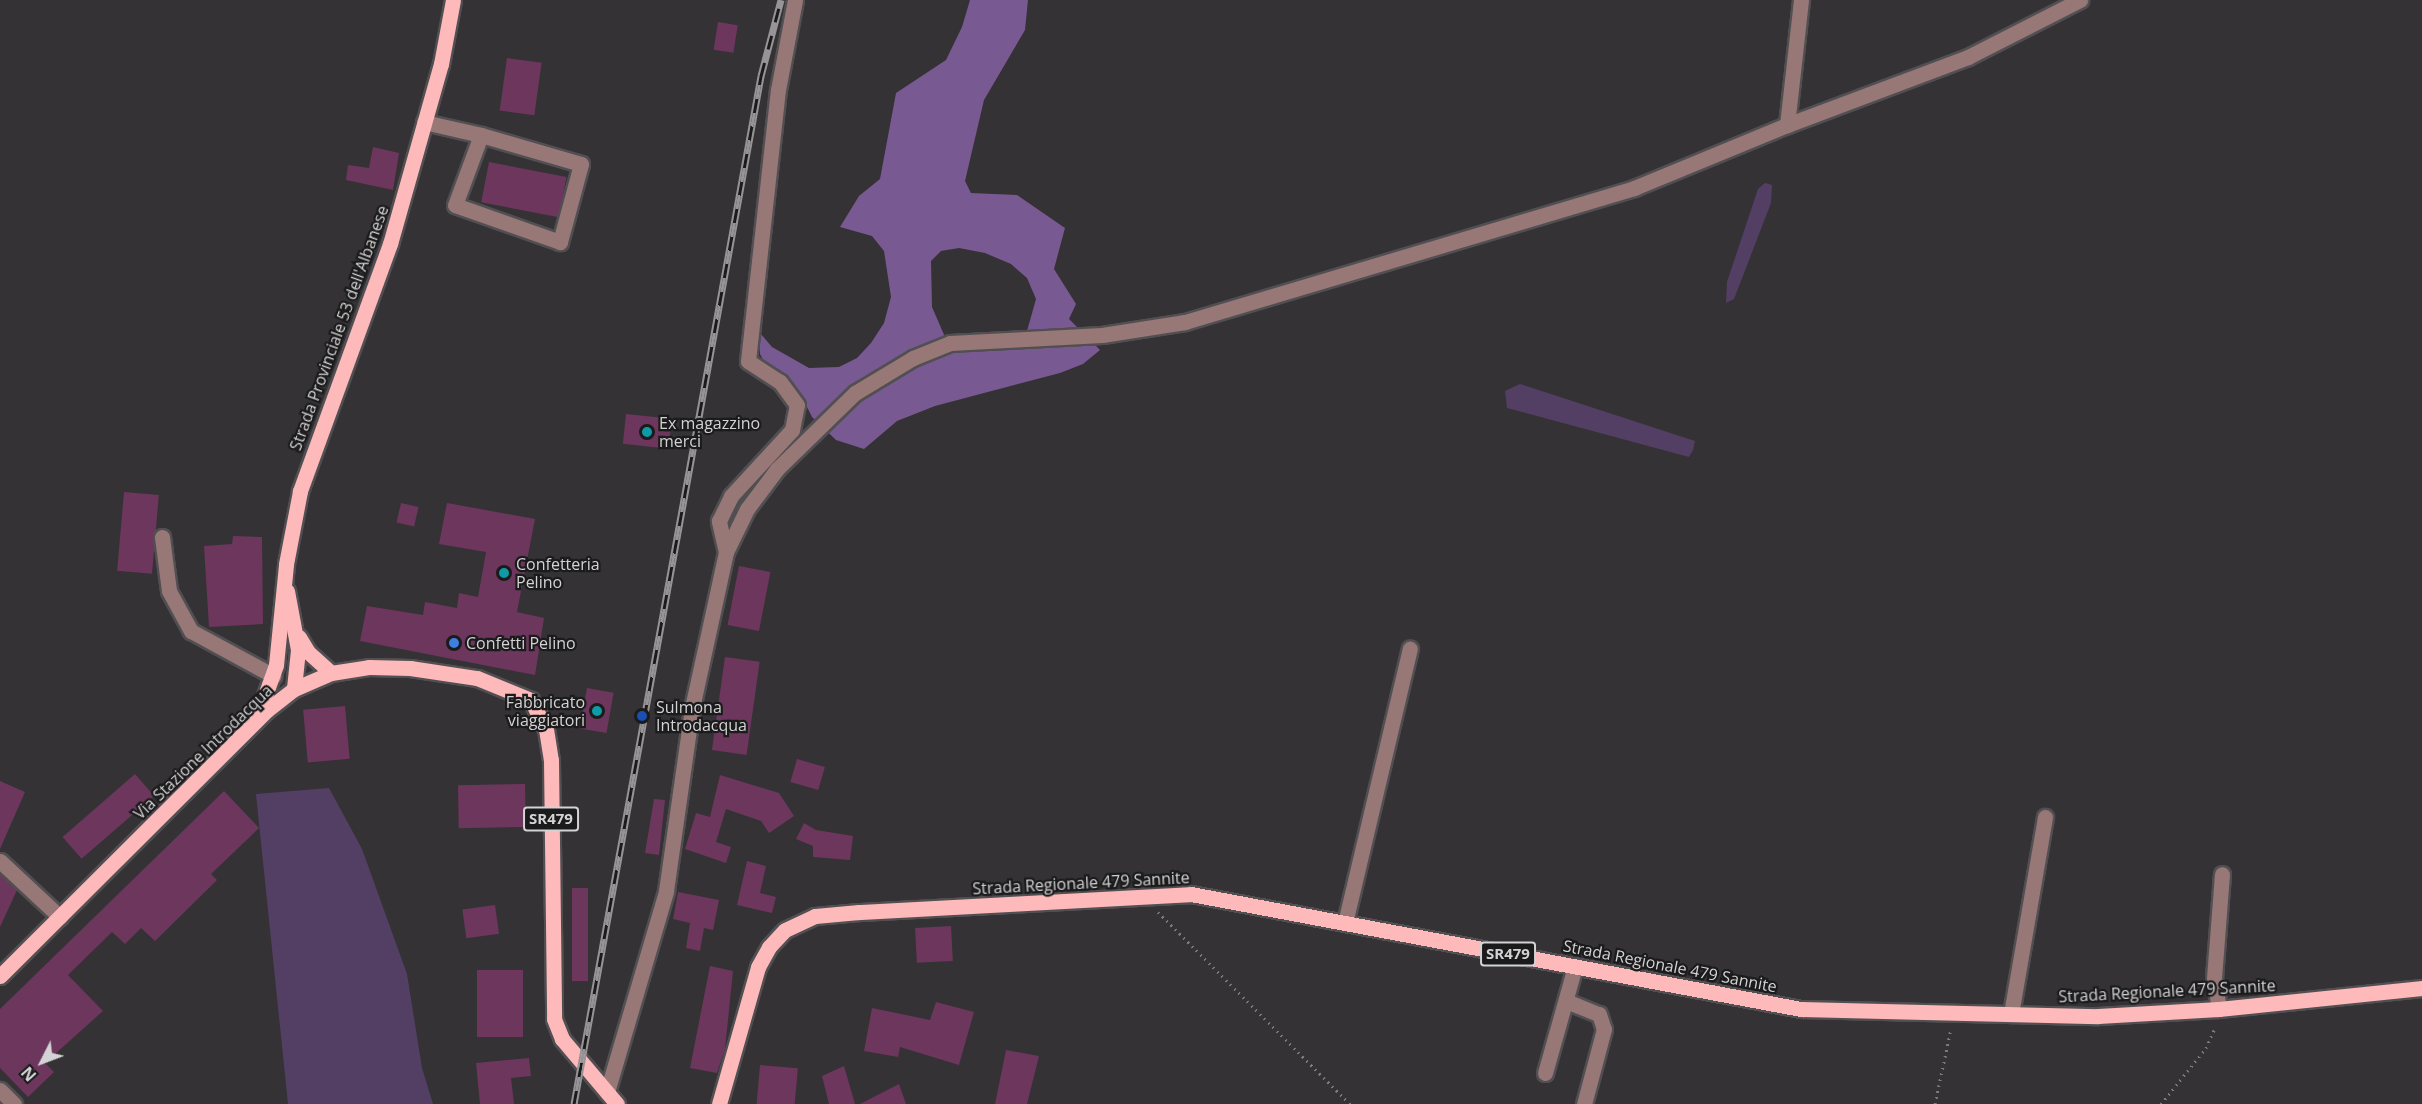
<!DOCTYPE html>
<style>
body{margin:0}
#map{position:relative;width:2422px;height:1104px;overflow:hidden;background:#343235;font-family:"Open Sans",sans-serif}
div>[style]{position:absolute}
.green>*{inset:0;background:#543f64}
.forest>*{inset:0;background:#795992}
.building>*{inset:0;background:#6d365d;transform-origin:0 0}
.path>*{height:3px;margin-top:-1.5px;transform-origin:0;background:repeating-linear-gradient(90deg,#7c7b7d 0 1.5px,transparent 0 6px)}
.roads{filter:drop-shadow(2px 0 #514f52) drop-shadow(-2px 0 #514f52) drop-shadow(0 2px #514f52) drop-shadow(0 -2px #514f52)}
.minor>*{height:15px;margin:-7.5px;padding:0 7.5px;transform-origin:7.5px;border-radius:7.5px;background:#987777}
.major>*{height:15px;margin:-7.5px;padding:0 7.5px;transform-origin:7.5px;border-radius:7.5px;background:#feb9ba}
.rail>*{height:7px;margin-top:-3.5px;transform-origin:0;background:repeating-linear-gradient(90deg,#1b1b1c 0 14px,#969497 0 28px);box-sizing:border-box;border-block:2px solid #969497}
.dots>*{width:16px;height:16px;translate:-50% -50%;box-sizing:border-box;border:3px solid #1b1b1c;border-radius:50%}
span{translate:-50% -50%;white-space:nowrap;text-align:center;line-height:1.15;-webkit-text-stroke:4.5px #1b1b1c;paint-order:stroke}
.shield-label span{padding:2px 4px;background:#1b1b1c;border:2px solid;border-radius:4px;-webkit-text-stroke-width:0}
.shield-label{font-size:15px;color:#d3d2d4;font-weight:700}
.street-label{font-size:16px;color:#d3d2d4}
.poi-label{font-size:16px;color:#d3d2d4}
.left{translate:0 -50%;text-align:left}
.right{translate:-100% -50%;text-align:right}
.north{position:absolute;left:12px;top:1032px;width:60px;height:60px;-webkit-text-stroke:4px #1b1b1c;paint-order:stroke;rotate:228deg;font-size:16px;font-weight:700;line-height:24px;text-align:center;color:#d3d2d4}
.north::after{content:'';display:block;margin:auto;width:21px;height:27px;background:#d3d2d4;clip-path:polygon(50% 0,100% 100%,50% 72%,0 100%)}
</style>
<div id="map">
<div class="green">
<i style="clip-path:polygon(1765px 183px,1772px 185px,1771px 203px,1734px 299px,1726px 303px,1727px 282px,1758px 189px)"></i>
<i style="clip-path:polygon(1520px 384px,1695px 441px,1693px 450px,1689px 457px,1507px 408px,1505px 391px)"></i>
<i style="clip-path:polygon(329px 788px,362px 849px,407px 974px,422px 1068px,433px 1104px,288px 1104px,256px 794px)"></i>
</div>
<div class="forest">
<i style="clip-path:polygon(evenodd,970px 0,1028px 0,1025px 30px,984px 100px,965px 181px,971px 193px,1017px 195px,1065px 228px,1054px 269px,1076px 304px,1069px 319px,1100px 350px,1083px 364px,1060px 373px,935px 406px,897px 421px,864px 449px,836px 440px,812px 417px,801px 395px,766px 365px,760px 354px,760px 333px,772px 347px,809px 368px,839px 367px,857px 358px,871px 343px,884px 323px,891px 297px,884px 251px,872px 236px,840px 227px,859px 196px,880px 179px,896px 93px,946px 60px,962px 27px,970px 0,959px 248px,985px 253px,1011px 264px,1027px 278px,1036px 299px,1027px 331px,945px 337px,932px 307px,931px 261px,941px 251px,959px 248px)"></i>
</div>
<div class="building">
<i style="left:718px;top:22px;width:20px;height:28px;rotate:9deg"></i>
<i style="left:507px;top:58px;width:35px;height:53px;rotate:8deg"></i>
<i style="clip-path:polygon(373px 147px,399px 153px,393px 190px,346px 180px,348px 165px,369px 168px)"></i>
<i style="left:489px;top:162px;width:79px;height:41px;rotate:11deg"></i>
<i style="left:626px;top:414px;width:46px;height:30px;rotate:6deg"></i>
<i style="left:124px;top:492px;width:35px;height:79px;rotate:5deg"></i>
<i style="left:401px;top:503px;width:18px;height:20px;rotate:13deg"></i>
<i style="clip-path:polygon(447px 503px,535px 519px,517px 612px,544px 618px,535px 675px,360px 641px,367px 606px,423px 615px,425px 602px,457px 608px,459px 593px,478px 597px,486px 552px,439px 544px)"></i>
<i style="clip-path:polygon(233px 536px,262px 537px,263px 624px,209px 627px,204px 546px,232px 544px)"></i>
<i style="left:739px;top:566px;width:32px;height:60px;rotate:11deg"></i>
<i style="left:725px;top:657px;width:35px;height:94px;rotate:8deg"></i>
<i style="left:587px;top:688px;width:27px;height:41px;rotate:10deg"></i>
<i style="left:345px;top:706px;width:53px;height:42px;rotate:85deg"></i>
<i style="left:797px;top:759px;width:29px;height:24px;rotate:16deg"></i>
<i style="left:135px;top:774px;width:29px;height:96px;rotate:49deg"></i>
<i style="clip-path:polygon(720px 775px,779px 793px,794px 816px,769px 833px,761px 821px,726px 809px,716px 842px,731px 847px,726px 863px,685px 849px,696px 813px,710px 817px)"></i>
<i style="clip-path:polygon(0 781px,25px 792px,0 849px)"></i>
<i style="left:525px;top:784px;width:43px;height:67px;rotate:89deg"></i>
<i style="clip-path:polygon(224px 791px,259px 828px,211px 874px,217px 880px,155px 941px,141px 928px,125px 944px,112px 932px,68px 975px,103px 1011px,45px 1063px,54px 1072px,28px 1097px,0 1068px,0 1009px)"></i>
<i style="clip-path:polygon(654px 799px,665px 800px,659px 855px,645px 853px)"></i>
<i style="clip-path:polygon(804px 823px,816px 830px,853px 836px,850px 860px,813px 857px,813px 846px,796px 839px)"></i>
<i style="clip-path:polygon(747px 861px,766px 866px,760px 893px,776px 897px,772px 913px,737px 905px)"></i>
<i style="clip-path:polygon(0 874px,17px 890px,0 927px)"></i>
<i style="left:572px;top:888px;width:16px;height:93px"></i>
<i style="clip-path:polygon(678px 892px,719px 900px,713px 930px,704px 928px,700px 951px,686px 948px,690px 923px,673px 919px)"></i>
<i style="left:495px;top:905px;width:29px;height:33px;rotate:82deg"></i>
<i style="left:951px;top:926px;width:35px;height:36px;rotate:87deg"></i>
<i style="clip-path:polygon(710px 966px,733px 971px,725px 1049px,717px 1073px,690px 1068px)"></i>
<i style="left:477px;top:970px;width:46px;height:67px"></i>
<i style="clip-path:polygon(936px 1002px,974px 1012px,959px 1065px,900px 1047px,898px 1057px,864px 1051px,872px 1008px,930px 1020px)"></i>
<i style="clip-path:polygon(1006px 1050px,1039px 1056px,1027px 1104px,995px 1104px)"></i>
<i style="clip-path:polygon(529px 1058px,531px 1076px,511px 1078px,514px 1104px,480px 1104px,476px 1063px)"></i>
<i style="left:760px;top:1065px;width:38px;height:39px;rotate:5deg"></i>
<i style="clip-path:polygon(844px 1066px,855px 1104px,829px 1104px,822px 1076px)"></i>
<i style="clip-path:polygon(899px 1084px,906px 1104px,860px 1104px)"></i>
</div>
<div class="path">
<i style="left:1158px;top:912px;width:272px;rotate:45deg"></i>
<i style="left:1935px;top:1104px;width:77px;rotate:-78deg"></i>
<i style="left:2161px;top:1104px;width:72px;rotate:-51.2deg"></i>
<i style="left:2206px;top:1048px;width:24px;rotate:-66deg"></i>
</div>
<div class="roads">
<div class="minor">
<i style="left:424px;top:122px;width:58px;rotate:12.8deg"></i>
<i style="left:481px;top:135px;width:104px;rotate:16.2deg"></i>
<i style="left:581px;top:164px;width:81px;rotate:105.1deg"></i>
<i style="left:560px;top:242px;width:111px;rotate:-160.6deg"></i>
<i style="left:455px;top:205px;width:75px;rotate:-69.6deg"></i>
<i style="left:1787px;top:125px;width:126px;rotate:-83.6deg"></i>
<i style="left:162px;top:537px;width:54px;rotate:82.6deg"></i>
<i style="left:169px;top:591px;width:46px;rotate:61.2deg"></i>
<i style="left:191px;top:631px;width:94px;rotate:28.5deg"></i>
<i style="left:726px;top:552px;width:32px;rotate:-103deg"></i>
<i style="left:719px;top:521px;width:28px;rotate:-64deg"></i>
<i style="left:731px;top:496px;width:90px;rotate:-47.3deg"></i>
<i style="left:792px;top:430px;width:25px;rotate:-79deg"></i>
<i style="left:797px;top:405px;width:29px;rotate:-126deg"></i>
<i style="left:780px;top:382px;width:38px;rotate:-147deg"></i>
<i style="left:748px;top:361px;width:273px;rotate:-83.7deg"></i>
<i style="left:778px;top:90px;width:92px;rotate:-79.3deg"></i>
<i style="left:0;top:861px;width:82px;rotate:43deg"></i>
<i style="left:1345px;top:923px;width:282px;rotate:-76.7deg"></i>
<i style="left:1566px;top:1001px;width:35px;rotate:22deg"></i>
<i style="left:1599px;top:1014px;width:16px;rotate:72deg"></i>
<i style="left:1604px;top:1029px;width:78px;rotate:104.9deg"></i>
<i style="left:2219px;top:1009px;width:31px;rotate:-99deg"></i>
<i style="left:2214px;top:978px;width:104px;rotate:-85.6deg"></i>
<i style="left:2011px;top:1014px;width:200px;rotate:-80.2deg"></i>
<i style="left:1545px;top:1073px;width:111px;rotate:-74.3deg"></i>
<i style="left:0;top:1090px;width:20px;rotate:45deg"></i>
<i style="left:607px;top:1092px;width:209px;rotate:-73.6deg"></i>
<i style="left:666px;top:891px;width:185px;rotate:-81.9deg"></i>
<i style="left:692px;top:708px;width:160px;rotate:-77.7deg"></i>
<i style="left:726px;top:552px;width:48px;rotate:-64deg"></i>
<i style="left:747px;top:509px;width:50px;rotate:-53.1deg"></i>
<i style="left:777px;top:469px;width:109px;rotate:-44.3deg"></i>
<i style="left:855px;top:393px;width:68px;rotate:-31.1deg"></i>
<i style="left:913px;top:358px;width:40px;rotate:-22deg"></i>
<i style="left:950px;top:343px;width:152px;rotate:-3deg"></i>
<i style="left:1102px;top:335px;width:84px;rotate:-8.9deg"></i>
<i style="left:1185px;top:322px;width:469px;rotate:-16.6deg"></i>
<i style="left:1634px;top:188px;width:165px;rotate:-22.4deg"></i>
<i style="left:1787px;top:125px;width:193px;rotate:-20.6deg"></i>
<i style="left:1968px;top:57px;width:126px;rotate:-27deg"></i>
</div>
<div class="major">
<i style="left:287px;top:591px;width:60px;rotate:79.4deg"></i>
<i style="left:298px;top:650px;width:39px;rotate:96deg"></i>
<i style="left:299px;top:637px;width:17px;rotate:59deg"></i>
<i style="left:308px;top:652px;width:31px;rotate:42deg"></i>
<i style="left:258px;top:715px;width:53px;rotate:-70.2deg"></i>
<i style="left:276px;top:665px;width:101px;rotate:-84.3deg"></i>
<i style="left:286px;top:564px;width:74px;rotate:-79.1deg"></i>
<i style="left:300px;top:491px;width:263px;rotate:-70deg"></i>
<i style="left:390px;top:244px;width:187px;rotate:-74.2deg"></i>
<i style="left:441px;top:64px;width:65px;rotate:-79.4deg"></i>
<i style="left:0;top:976px;width:377px;rotate:-44.9deg"></i>
<i style="left:267px;top:710px;width:34px;rotate:-38deg"></i>
<i style="left:294px;top:689px;width:40px;rotate:-23.4deg"></i>
<i style="left:331px;top:673px;width:38px;rotate:-9deg"></i>
<i style="left:369px;top:667px;width:41px;rotate:1.4deg"></i>
<i style="left:410px;top:668px;width:68px;rotate:8.5deg"></i>
<i style="left:477px;top:678px;width:58px;rotate:22.2deg"></i>
<i style="left:531px;top:700px;width:33px;rotate:63deg"></i>
<i style="left:546px;top:729px;width:31px;rotate:81deg"></i>
<i style="left:551px;top:760px;width:259px;rotate:89.3deg"></i>
<i style="left:554px;top:1019px;width:22px;rotate:68deg"></i>
<i style="left:562px;top:1039px;width:85px;rotate:49.8deg"></i>
<i style="left:719px;top:1104px;width:142px;rotate:-74.1deg"></i>
<i style="left:758px;top:967px;width:23px;rotate:-61deg"></i>
<i style="left:769px;top:947px;width:23px;rotate:-47deg"></i>
<i style="left:785px;top:930px;width:33px;rotate:-25deg"></i>
<i style="left:815px;top:916px;width:44px;rotate:-5.2deg"></i>
<i style="left:859px;top:912px;width:332px;rotate:-3.1deg"></i>
<i style="left:1191px;top:894px;width:621px;rotate:10.68deg"></i>
<i style="left:1801px;top:1009px;width:297px;rotate:1.4deg"></i>
<i style="left:2098px;top:1016px;width:121px;rotate:-3.3deg"></i>
<i style="left:2219px;top:1009px;width:204px;rotate:-5.9deg"></i>
</div>
</div>
<div class="rail">
<i style="left:574px;top:1104px;width:1045px;rotate:-79.69deg"></i>
<i style="left:761px;top:76px;width:79px;rotate:-75.3deg"></i>
</div>
<div class="dots">
<i style="left:647px;top:432px;background:#0f9aa8"></i>
<i style="left:504px;top:573px;background:#0f9aa8"></i>
<i style="left:454px;top:643px;background:#3f7fe0"></i>
<i style="left:597px;top:711px;background:#0f9aa8"></i>
<i style="left:642px;top:716px;background:#1a4fb4"></i>
</div>
<div class="shield-label">
<span style="left:551px;top:819px">SR479</span>
<span style="left:1508px;top:954px">SR479</span>
</div>
<div class="street-label">
<span style="left:339px;top:328px;rotate:-70deg">Strada Provinciale 53 dell'Albanese</span>
<span style="left:203px;top:752px;rotate:-44deg">Via Stazione Introdacqua</span>
<span style="left:1081px;top:883px;rotate:-3deg">Strada Regionale 479 Sannite</span>
<span style="left:1670px;top:966px;rotate:11deg">Strada Regionale 479 Sannite</span>
<span style="left:2167px;top:991px;rotate:-3deg">Strada Regionale 479 Sannite</span>
</div>
<div class="poi-label">
<span class="left" style="left:659px;top:432px">Ex magazzino<br>merci</span>
<span class="left" style="left:516px;top:573px">Confetteria<br>Pelino</span>
<span class="left" style="left:466px;top:643px">Confetti Pelino</span>
<span class="right" style="left:585px;top:711px">Fabbricato<br>viaggiatori</span>
<span class="left" style="left:656px;top:716px">Sulmona<br>Introdacqua</span>
</div>
<div class="north">N</div>
</div>
